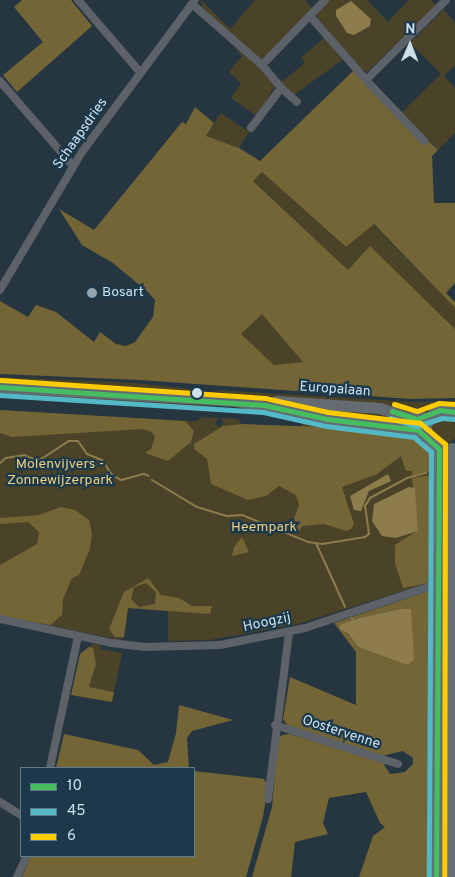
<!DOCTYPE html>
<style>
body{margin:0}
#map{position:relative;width:455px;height:877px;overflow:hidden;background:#263640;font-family:Overpass,sans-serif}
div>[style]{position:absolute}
.green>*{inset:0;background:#4b4328}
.round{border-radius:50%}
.forest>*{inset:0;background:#736536}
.water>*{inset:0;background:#8d7c4c}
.stream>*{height:2px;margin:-1px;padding:0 1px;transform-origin:1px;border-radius:1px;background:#8d7c4c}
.minor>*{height:8px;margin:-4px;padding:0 4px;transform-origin:4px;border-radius:4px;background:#5c6267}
.secondary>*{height:11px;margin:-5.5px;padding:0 5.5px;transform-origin:5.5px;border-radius:5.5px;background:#656c71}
.trunk>*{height:12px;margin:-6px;padding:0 6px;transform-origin:6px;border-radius:6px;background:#646e74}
.trunk-bridge>*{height:12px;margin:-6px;padding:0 6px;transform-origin:6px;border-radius:6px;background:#646e74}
.bus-1>*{height:5px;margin:-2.5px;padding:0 2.5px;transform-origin:2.5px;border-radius:2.5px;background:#45be5f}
.bus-2>*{height:5px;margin:-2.5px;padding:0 2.5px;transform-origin:2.5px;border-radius:2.5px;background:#53b9c7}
.bus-3>*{height:5px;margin:-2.5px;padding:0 2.5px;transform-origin:2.5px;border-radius:2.5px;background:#fc0}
.dots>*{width:14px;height:14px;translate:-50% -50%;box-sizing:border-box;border:2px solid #1b394b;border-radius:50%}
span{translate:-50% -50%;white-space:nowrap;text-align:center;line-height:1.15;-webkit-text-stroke:4.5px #1b394b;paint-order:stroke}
.street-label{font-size:14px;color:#cee0eb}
.poi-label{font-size:14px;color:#cee0eb}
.left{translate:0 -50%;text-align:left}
.park-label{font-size:14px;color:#edcf7d}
.legend{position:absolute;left:20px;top:767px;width:175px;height:90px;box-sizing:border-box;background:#1b394b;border:1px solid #637c8b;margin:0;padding:6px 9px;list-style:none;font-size:15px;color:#cee0eb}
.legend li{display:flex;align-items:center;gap:10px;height:25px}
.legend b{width:25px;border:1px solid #637c8b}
.north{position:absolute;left:385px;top:20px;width:50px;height:50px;-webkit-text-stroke:4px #1b394b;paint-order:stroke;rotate:1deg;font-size:14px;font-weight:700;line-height:20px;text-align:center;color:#cee0eb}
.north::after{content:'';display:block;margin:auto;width:18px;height:22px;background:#cee0eb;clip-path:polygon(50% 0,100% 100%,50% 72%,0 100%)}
</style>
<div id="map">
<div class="green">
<i style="clip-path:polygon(201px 0,230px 29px,255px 0,305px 0,312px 8px,269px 54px,261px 59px,233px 39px,202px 8px)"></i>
<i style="clip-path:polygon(329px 0,367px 0,388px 22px,409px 0,431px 0,436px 6px,367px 72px,362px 70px,319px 20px,316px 14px)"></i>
<i style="clip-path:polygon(444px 9px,455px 23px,455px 65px,444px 76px,455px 88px,455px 133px,438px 150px,401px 113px,441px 74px,410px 43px)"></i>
<i style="clip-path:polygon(325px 37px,342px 60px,294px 95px,281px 82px,305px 63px,301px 58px)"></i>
<i style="clip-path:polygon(234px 47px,257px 65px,275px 86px,257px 116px,231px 98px,241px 83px,229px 72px,242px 56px)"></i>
<i style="clip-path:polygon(221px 113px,249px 132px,239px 148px,206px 136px)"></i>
<i style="clip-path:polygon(262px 172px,346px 247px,373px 224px,455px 308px,455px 329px,370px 247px,348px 270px,253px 181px)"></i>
<i style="clip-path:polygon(262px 313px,304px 362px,273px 365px,241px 334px)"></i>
<i style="clip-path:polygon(0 377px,135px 383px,192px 389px,187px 394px,0 381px)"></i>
<i style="clip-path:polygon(212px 390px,414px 402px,455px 401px,455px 406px,437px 405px,421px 415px,340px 401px,225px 393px)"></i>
<i style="clip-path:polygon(0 391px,186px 402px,217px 408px,0 398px)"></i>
<i style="clip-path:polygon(307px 409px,378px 411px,418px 424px,331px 416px)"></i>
<i style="clip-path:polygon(0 410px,185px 421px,197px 421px,202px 417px,218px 418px,215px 424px,220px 427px,223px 423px,221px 418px,238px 419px,242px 424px,223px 426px,302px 428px,302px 423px,315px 421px,410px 432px,419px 438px,433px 463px,428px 583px,298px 624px,210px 640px,168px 641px,168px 611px,128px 608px,124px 637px,120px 640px,0 615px)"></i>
<i class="round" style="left:431px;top:418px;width:26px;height:26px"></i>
<i style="clip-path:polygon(442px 459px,447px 459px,447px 877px,441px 877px)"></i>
<i style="clip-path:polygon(92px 644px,101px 645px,100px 649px,122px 653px,114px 692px,89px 687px,96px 664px,80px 654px)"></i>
</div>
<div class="forest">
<i style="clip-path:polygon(22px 0,71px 0,92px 26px,17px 92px,3px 75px,43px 42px,14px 7px)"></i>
<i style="clip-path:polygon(evenodd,353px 71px,438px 150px,432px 156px,434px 203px,455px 203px,455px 283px,446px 293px,455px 302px,455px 308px,374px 224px,346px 247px,262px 172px,253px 181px,348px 270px,370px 246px,455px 329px,455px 398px,411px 399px,140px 380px,0 374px,0 301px,28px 317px,36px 305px,56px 312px,94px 342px,100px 332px,116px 344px,126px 346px,135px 342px,153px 317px,155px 300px,149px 293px,113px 263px,82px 245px,59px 209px,94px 230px,182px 122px,186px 124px,195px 107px,214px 123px,206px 136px,239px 148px,260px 161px,353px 71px,262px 314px,303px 362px,274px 365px,241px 334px,262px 314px)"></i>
<i style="clip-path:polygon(0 410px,185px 421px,194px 431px,191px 442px,168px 461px,145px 453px,151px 449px,155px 437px,152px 432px,143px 429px,12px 437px,0 433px)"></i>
<i style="clip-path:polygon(242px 424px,348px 428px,404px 435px,414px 438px,431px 455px,433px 471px,412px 475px,412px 471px,406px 471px,401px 456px,377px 474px,342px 487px,354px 524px,351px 529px,346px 531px,324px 524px,302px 526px,299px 532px,294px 519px,299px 505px,296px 495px,279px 486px,266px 496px,248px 500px,211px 484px,207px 459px,194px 449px,194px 444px,223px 426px)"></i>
<i style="clip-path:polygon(433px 475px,428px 583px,403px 588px,395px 563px,395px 545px,418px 530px,412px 478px)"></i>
<i style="clip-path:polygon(61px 507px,75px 510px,89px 520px,92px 533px,90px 549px,79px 575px,72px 578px,63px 599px,62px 615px,50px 625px,0 616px,0 565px,37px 544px,39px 532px,28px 522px,0 524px,0 518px,39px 515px)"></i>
<i style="clip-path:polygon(242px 537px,249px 552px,232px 556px,234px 547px)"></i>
<i style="clip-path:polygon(evenodd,148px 578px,161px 595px,179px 598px,192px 606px,212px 606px,210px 614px,128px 608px,124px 637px,115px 637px,109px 629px,124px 592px,148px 578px,146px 583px,156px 592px,155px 604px,139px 607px,131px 599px,134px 587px,146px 583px)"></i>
<i style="clip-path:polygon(evenodd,429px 591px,427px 877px,359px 877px,373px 836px,385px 827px,380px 823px,366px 792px,329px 798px,323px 823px,328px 834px,295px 842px,291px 877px,252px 877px,272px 807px,278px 739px,282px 735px,290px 734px,383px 763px,390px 774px,405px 772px,413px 764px,413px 758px,403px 751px,381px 756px,287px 725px,283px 719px,290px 677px,356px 705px,356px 652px,334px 623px,429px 591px,400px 609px,384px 656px,358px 647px,348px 633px,353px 621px,359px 618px,400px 609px)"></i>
<i style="clip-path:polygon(89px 647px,93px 648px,96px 664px,89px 687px,114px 692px,112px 702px,71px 695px,80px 654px)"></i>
<i style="clip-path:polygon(179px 705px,233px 720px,192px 731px,187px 738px,189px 768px,56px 768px,64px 734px,138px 750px,154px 765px,168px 762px,176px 733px)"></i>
<i style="clip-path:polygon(194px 771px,264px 779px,268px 786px,263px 817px,246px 877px,22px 877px,31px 856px,194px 856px)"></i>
</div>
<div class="water">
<i style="clip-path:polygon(351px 1px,371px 19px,370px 26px,354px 35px,347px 33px,336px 16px,336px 10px)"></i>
<i style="clip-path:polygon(388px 474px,391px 481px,369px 491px,361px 511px,354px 510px,350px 496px)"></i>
<i style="clip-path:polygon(409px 487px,415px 488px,418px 531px,396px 538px,382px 536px,372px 521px,374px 504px)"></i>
<i style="clip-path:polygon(400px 609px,411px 609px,414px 659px,408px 665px,358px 647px,348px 633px,340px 629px,340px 625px,359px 618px)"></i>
</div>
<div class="stream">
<i style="left:0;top:463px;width:8px;rotate:-40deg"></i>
<i style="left:6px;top:458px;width:18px;rotate:-9deg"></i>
<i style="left:24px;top:455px;width:15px;rotate:23deg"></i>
<i style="left:38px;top:461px;width:37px;rotate:-33deg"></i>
<i style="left:69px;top:441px;width:9px"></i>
<i style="left:78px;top:441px;width:16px;rotate:55deg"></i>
<i style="left:87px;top:454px;width:16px;rotate:22deg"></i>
<i style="left:102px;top:460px;width:18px;rotate:56deg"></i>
<i style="left:112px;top:475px;width:10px;rotate:29deg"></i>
<i style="left:121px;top:480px;width:24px;rotate:-15deg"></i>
<i style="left:144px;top:474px;width:5px;rotate:22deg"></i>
<i style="left:152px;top:480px;width:52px;rotate:31deg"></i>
<i style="left:197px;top:507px;width:31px;rotate:17deg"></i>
<i style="left:227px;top:516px;width:15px;rotate:-4deg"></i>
<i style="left:242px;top:515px;width:71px;rotate:22.2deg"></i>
<i style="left:308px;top:542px;width:14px;rotate:8deg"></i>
<i style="left:322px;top:544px;width:44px;rotate:-9.2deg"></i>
<i style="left:365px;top:537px;width:5px;rotate:-37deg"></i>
<i style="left:369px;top:534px;width:28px;rotate:-98deg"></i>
<i style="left:365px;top:506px;width:9px;rotate:-58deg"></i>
<i style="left:370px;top:498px;width:42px;rotate:-28.4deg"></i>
<i style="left:407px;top:478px;width:20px;rotate:-15deg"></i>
<i style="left:316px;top:543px;width:70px;rotate:65.6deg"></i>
<i style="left:352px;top:618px;width:3px;rotate:72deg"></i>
</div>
<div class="minor">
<i style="left:78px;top:0;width:95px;rotate:49.3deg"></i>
<i style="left:192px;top:4px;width:93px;rotate:41.1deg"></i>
<i style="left:262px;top:65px;width:30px;rotate:50deg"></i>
<i style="left:310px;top:16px;width:85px;rotate:48.8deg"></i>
<i style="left:262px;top:65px;width:91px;rotate:-45.9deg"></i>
<i style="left:0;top:81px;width:112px;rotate:49.3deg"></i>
<i style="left:251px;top:128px;width:50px;rotate:-53.1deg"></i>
<i style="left:281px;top:88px;width:21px;rotate:41deg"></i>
<i style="left:424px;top:141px;width:84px;rotate:-133.6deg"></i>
<i style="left:366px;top:80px;width:113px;rotate:-45deg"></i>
<i style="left:0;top:290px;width:161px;rotate:-59.3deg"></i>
<i style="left:82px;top:152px;width:189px;rotate:-53.4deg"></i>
<i style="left:0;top:619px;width:115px;rotate:12.1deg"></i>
<i style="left:112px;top:643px;width:33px;rotate:7deg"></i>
<i style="left:145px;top:647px;width:75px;rotate:-1.5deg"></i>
<i style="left:220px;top:645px;width:87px;rotate:-11.3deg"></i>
<i style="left:305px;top:628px;width:158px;rotate:-18.4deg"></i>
<i style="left:275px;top:725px;width:129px;rotate:17.6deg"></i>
<i style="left:50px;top:768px;width:135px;rotate:-78deg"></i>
<i style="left:268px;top:799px;width:167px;rotate:-82.8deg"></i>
<i style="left:0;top:802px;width:25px;rotate:32deg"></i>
<i style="left:17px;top:877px;width:23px;rotate:-65deg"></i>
</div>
<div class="secondary">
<i style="left:0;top:387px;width:236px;rotate:3.4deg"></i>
<i style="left:236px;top:401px;width:93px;rotate:11.2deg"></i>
<i style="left:327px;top:419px;width:82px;rotate:6.3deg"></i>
<i style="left:409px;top:428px;width:19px;rotate:25deg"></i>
<i style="left:276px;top:401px;width:104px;rotate:3.9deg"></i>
<i style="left:380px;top:408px;width:31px;rotate:19deg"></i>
<i style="left:409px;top:418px;width:20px;rotate:-3deg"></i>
</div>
<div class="trunk">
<i style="left:452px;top:449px;width:111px;rotate:90deg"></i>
<i style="left:446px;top:450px;width:17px;rotate:-156deg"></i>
<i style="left:430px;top:443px;width:18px;rotate:-106deg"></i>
<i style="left:425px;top:426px;width:19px;rotate:-54deg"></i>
<i style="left:436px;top:411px;width:19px;rotate:3deg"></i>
<i style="left:438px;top:565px;width:116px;rotate:-89.5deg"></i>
<i style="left:436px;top:877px;width:275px;rotate:-89.6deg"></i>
<i style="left:452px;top:877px;width:281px;rotate:-90deg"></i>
</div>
<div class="trunk-bridge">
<i style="left:452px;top:560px;width:36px;rotate:90deg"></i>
<i style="left:438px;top:602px;width:37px;rotate:-90deg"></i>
</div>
<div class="bus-1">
<i style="left:0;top:387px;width:265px;rotate:3.9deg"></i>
<i style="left:264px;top:405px;width:65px;rotate:12.5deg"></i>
<i style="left:327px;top:419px;width:92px;rotate:6.9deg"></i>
<i style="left:418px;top:430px;width:28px;rotate:42deg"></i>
<i style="left:439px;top:449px;width:428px;rotate:90.4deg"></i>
<i style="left:392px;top:411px;width:26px;rotate:18deg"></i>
<i style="left:417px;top:419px;width:25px;rotate:-21deg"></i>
<i style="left:440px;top:410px;width:15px;rotate:8deg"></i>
</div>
<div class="bus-2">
<i style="left:0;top:395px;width:264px;rotate:3.7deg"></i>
<i style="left:263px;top:412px;width:65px;rotate:12.5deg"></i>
<i style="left:326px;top:426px;width:89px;rotate:7.1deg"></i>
<i style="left:414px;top:437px;width:23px;rotate:41deg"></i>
<i style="left:431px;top:452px;width:425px;rotate:90.3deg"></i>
<i style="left:390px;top:418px;width:28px;rotate:17deg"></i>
<i style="left:417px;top:426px;width:25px;rotate:-18deg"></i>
<i style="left:441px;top:418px;width:13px;rotate:4deg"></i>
</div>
<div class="bus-3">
<i style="left:1px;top:380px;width:265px;rotate:3.9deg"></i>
<i style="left:265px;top:398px;width:65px;rotate:12.5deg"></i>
<i style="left:328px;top:412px;width:93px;rotate:6.8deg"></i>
<i style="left:420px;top:423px;width:33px;rotate:40deg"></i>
<i style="left:445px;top:444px;width:433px;rotate:90.1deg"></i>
<i style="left:394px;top:404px;width:24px;rotate:17deg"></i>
<i style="left:417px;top:411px;width:23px;rotate:-20deg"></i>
<i style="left:439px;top:403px;width:16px;rotate:4deg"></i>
</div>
<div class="dots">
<i style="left:92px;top:293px;background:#93a4af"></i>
<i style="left:197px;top:393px;background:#cee0eb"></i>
</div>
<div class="street-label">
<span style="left:81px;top:134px;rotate:-55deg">Schaapsdries</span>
<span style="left:335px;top:390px;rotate:4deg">Europalaan</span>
<span style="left:267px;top:623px;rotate:-12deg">Hoogzij</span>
<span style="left:341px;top:733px;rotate:18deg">Oostervenne</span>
</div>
<div class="poi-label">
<span class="left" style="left:102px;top:293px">Bosart</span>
</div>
<div class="park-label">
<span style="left:60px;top:473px">Molenvijvers -<br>Zonnewijzerpark</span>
<span style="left:264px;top:528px">Heempark</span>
</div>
<ul class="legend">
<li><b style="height:6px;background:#45be5f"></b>10</li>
<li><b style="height:6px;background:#53b9c7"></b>45</li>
<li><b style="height:6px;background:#fc0"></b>6</li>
</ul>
<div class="north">N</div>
</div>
